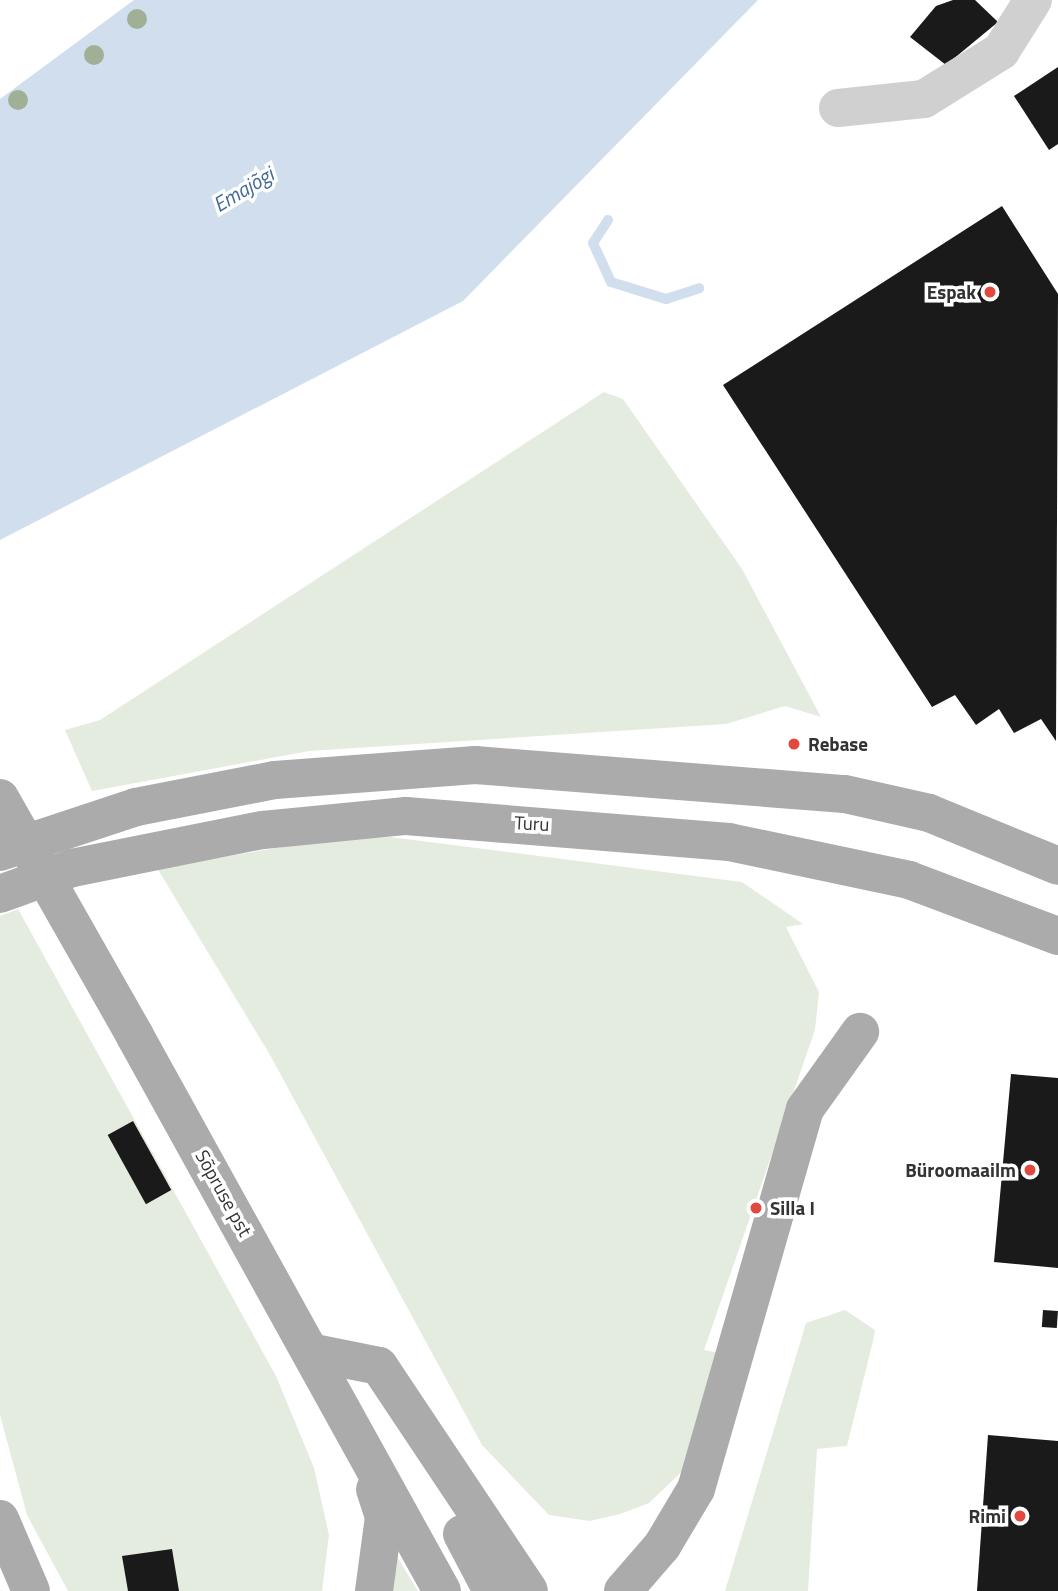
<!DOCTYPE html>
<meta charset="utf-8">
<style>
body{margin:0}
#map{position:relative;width:1058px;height:1591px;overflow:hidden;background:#fff;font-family:"Titillium Web",sans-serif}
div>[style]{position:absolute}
.green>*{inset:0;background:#e4ecdf}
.water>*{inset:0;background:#d0deed}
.stream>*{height:10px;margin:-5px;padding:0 5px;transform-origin:5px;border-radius:5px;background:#d0deed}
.building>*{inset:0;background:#1a1a1a;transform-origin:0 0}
.minor>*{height:38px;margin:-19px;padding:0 19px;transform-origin:19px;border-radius:19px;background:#d0d0d0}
.major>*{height:38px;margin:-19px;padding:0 19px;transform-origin:19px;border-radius:19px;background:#ababab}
.major-bridge>*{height:38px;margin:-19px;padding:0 19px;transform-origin:19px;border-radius:19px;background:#ababab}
.trees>*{width:20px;height:20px;margin:-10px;border-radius:50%;background:#9fb096}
.dots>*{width:19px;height:19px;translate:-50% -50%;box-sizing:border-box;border:4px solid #fff;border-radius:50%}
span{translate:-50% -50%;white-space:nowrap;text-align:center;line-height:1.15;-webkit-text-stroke:7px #fff;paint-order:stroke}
.poi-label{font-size:19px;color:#333;font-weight:700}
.right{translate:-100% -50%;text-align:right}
.left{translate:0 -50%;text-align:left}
.street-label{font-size:19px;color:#333}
.water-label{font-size:21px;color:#416995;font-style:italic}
</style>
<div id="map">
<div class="green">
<i style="clip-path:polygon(604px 392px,623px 399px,742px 569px,821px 717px,785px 706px,726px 724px,309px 751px,92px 791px,65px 730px,100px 720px)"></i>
<i style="clip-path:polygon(390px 837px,742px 882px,803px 924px,786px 927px,819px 992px,815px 1030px,704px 1350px,731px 1355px,698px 1456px,649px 1503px,620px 1514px,590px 1521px,549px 1515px,482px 1445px,270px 1055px,157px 868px,318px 841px)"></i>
<i style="clip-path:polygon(18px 909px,276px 1376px,314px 1468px,329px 1535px,322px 1591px,68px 1591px,27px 1515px,0 1415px,0 916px)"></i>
<i style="clip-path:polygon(845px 1310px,875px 1330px,873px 1341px,847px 1446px,817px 1449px,808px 1591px,725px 1591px,806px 1323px)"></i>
<i style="clip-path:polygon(396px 1555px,418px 1591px,384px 1591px)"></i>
</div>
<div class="water">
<i style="clip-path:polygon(134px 0,758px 0,463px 301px,0 540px,0 99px)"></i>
</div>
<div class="stream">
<i style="left:608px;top:220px;width:27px;rotate:123deg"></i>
<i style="left:593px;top:243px;width:43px;rotate:65.2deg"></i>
<i style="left:611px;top:282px;width:58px;rotate:17.2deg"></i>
<i style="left:666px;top:299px;width:35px;rotate:-18deg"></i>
</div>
<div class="building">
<i style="clip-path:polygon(953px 0,975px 0,998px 22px,946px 65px,910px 37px,936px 6px)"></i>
<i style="clip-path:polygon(1058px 67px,1058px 144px,1049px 150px,1014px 96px)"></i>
<i style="clip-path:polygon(1002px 206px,1058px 294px,1056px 741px,1041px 719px,1014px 733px,999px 709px,976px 725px,955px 695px,932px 707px,723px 385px)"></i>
<i style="clip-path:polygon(1011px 1074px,1058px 1078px,1058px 1268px,994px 1262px)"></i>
<i style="left:133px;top:1121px;width:79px;height:29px;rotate:61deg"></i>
<i style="left:1043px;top:1310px;width:15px;height:17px;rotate:4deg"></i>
<i style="clip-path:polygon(988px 1435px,1058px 1441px,1058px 1591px,977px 1591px)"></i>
<i style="clip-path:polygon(172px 1549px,179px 1591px,128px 1591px,122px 1556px)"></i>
</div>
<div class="minor">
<i style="left:838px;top:108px;width:86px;rotate:-6deg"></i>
<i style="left:924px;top:99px;width:91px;rotate:-31.9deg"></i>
<i style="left:1001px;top:51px;width:60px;rotate:-57.9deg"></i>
</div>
<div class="major">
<i style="left:0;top:852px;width:143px;rotate:-18.3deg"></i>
<i style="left:136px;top:807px;width:142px;rotate:-11deg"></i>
<i style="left:275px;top:780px;width:201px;rotate:-4.3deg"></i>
<i style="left:475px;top:765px;width:371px;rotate:4.5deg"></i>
<i style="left:845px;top:794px;width:86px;rotate:12.7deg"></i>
<i style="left:929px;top:813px;width:139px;rotate:22.3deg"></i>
<i style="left:0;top:894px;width:77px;rotate:-19.9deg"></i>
<i style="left:72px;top:868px;width:195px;rotate:-11.3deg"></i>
<i style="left:263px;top:830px;width:144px;rotate:-5.6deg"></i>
<i style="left:406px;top:816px;width:324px;rotate:4.6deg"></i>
<i style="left:729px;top:842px;width:184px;rotate:11.9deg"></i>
<i style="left:909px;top:880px;width:159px;rotate:20.6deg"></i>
<i style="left:135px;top:1036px;width:634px;rotate:61.05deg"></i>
<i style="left:314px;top:1353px;width:66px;rotate:11.3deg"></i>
<i style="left:379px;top:1366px;width:270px;rotate:56.3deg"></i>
<i style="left:0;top:1519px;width:78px;rotate:66.7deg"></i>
<i style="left:462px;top:1534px;width:64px;rotate:62.2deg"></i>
<i style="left:374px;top:1591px;width:75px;rotate:-82.3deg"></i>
<i style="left:384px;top:1517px;width:29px;rotate:-108deg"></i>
<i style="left:623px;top:1591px;width:60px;rotate:-49.1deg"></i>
<i style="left:662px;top:1546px;width:66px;rotate:-59.2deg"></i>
<i style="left:696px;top:1489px;width:395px;rotate:-74deg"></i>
<i style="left:805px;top:1109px;width:95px;rotate:-54.5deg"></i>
</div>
<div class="major-bridge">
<i style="left:0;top:798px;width:274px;rotate:60.4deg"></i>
</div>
<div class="trees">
<i style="left:137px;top:19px"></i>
<i style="left:94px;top:55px"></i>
<i style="left:18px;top:100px"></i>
</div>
<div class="dots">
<i style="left:990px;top:292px;background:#e1483e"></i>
<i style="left:794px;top:744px;background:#e1483e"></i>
<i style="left:1030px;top:1170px;background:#e1483e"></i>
<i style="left:756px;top:1208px;background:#e1483e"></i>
<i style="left:1020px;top:1516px;background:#e1483e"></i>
</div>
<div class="poi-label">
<span class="right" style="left:976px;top:292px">Espak</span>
<span class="left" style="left:808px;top:744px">Rebase</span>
<span class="right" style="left:1016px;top:1170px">Büroomaailm</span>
<span class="left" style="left:770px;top:1208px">Silla I</span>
<span class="right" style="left:1006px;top:1516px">Rimi</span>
</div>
<div class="street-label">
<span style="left:532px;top:823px;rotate:3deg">Turu</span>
<span style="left:224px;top:1193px;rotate:61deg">Sõpruse pst</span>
</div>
<div class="water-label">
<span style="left:243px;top:189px;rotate:-31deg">Emajõgi</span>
</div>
</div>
